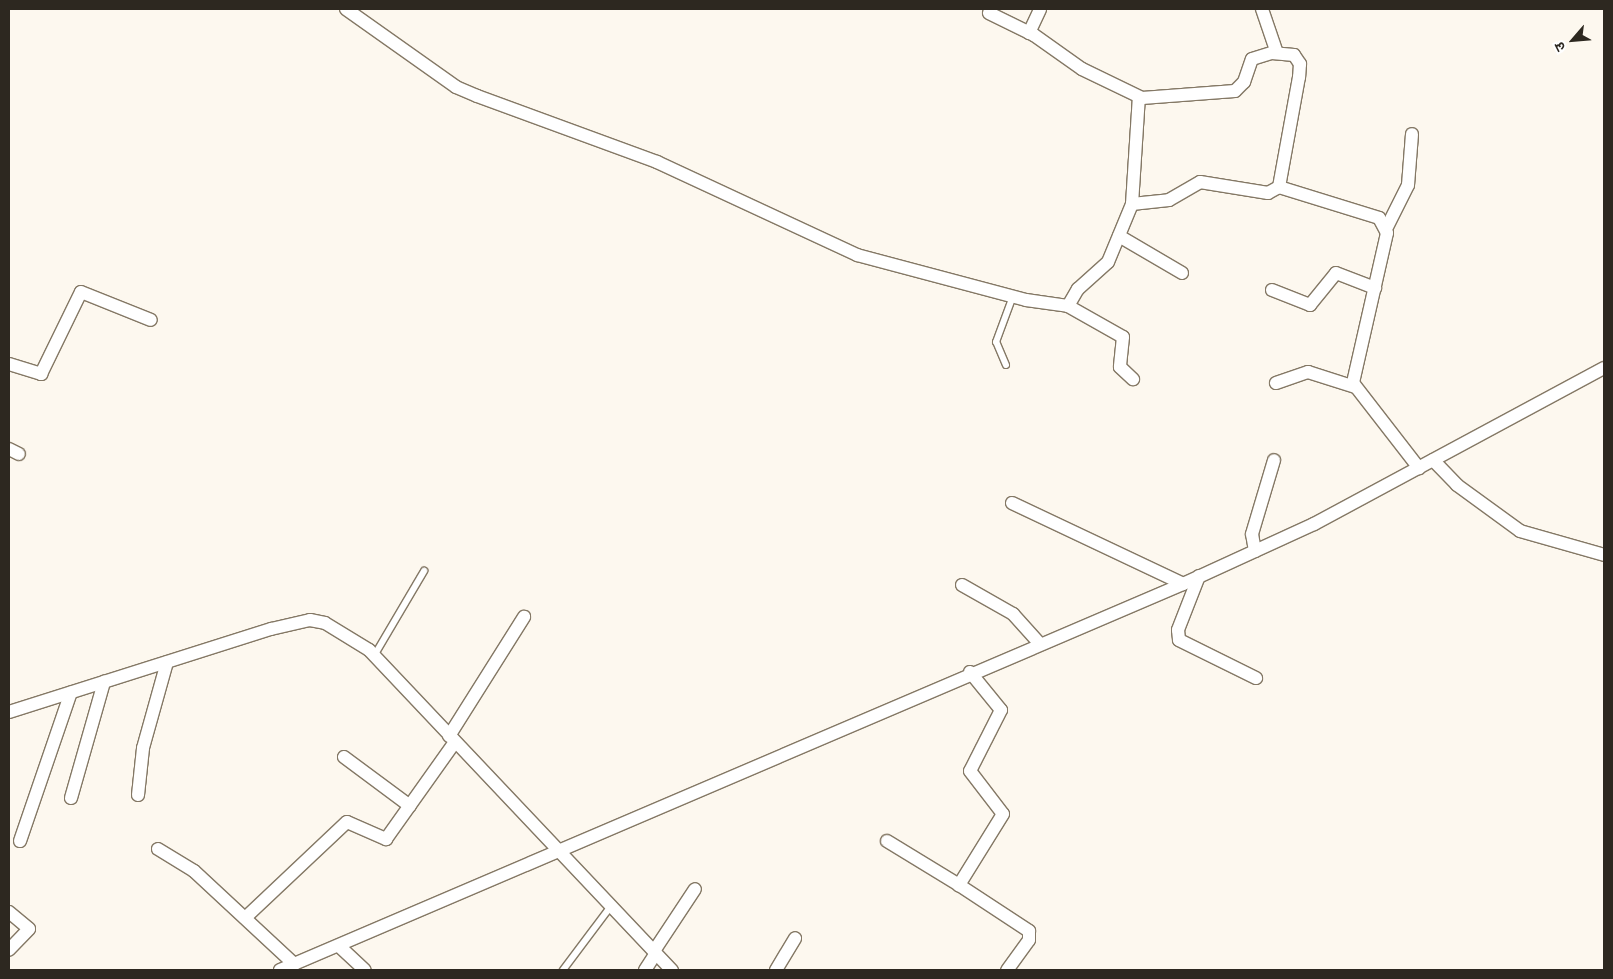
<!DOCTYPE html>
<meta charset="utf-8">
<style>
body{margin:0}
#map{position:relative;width:1613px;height:979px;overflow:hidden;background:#fdf8ef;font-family:Roboto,"Noto Sans Devanagari",sans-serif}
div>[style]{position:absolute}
.roads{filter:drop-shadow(1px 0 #847865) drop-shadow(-1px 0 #847865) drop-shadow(0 1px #847865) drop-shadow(0 -1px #847865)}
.service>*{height:6px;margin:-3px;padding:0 3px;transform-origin:3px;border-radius:3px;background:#fff}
.minor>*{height:12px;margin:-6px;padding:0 6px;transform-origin:6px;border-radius:6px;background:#fff}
span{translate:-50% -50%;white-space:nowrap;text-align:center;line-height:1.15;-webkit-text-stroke:4.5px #fff;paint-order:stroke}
.frame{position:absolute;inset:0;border:10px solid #2d2820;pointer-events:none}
.north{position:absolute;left:1548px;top:15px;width:50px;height:50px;-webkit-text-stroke:4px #fff;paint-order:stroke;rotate:243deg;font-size:14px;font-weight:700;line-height:20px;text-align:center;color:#2d2820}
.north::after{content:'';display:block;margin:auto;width:18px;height:22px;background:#2d2820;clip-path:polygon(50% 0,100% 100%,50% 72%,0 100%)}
</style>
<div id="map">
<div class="roads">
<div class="service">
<i style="left:1006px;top:365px;width:25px;rotate:-113deg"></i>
<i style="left:996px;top:342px;width:49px;rotate:-69.7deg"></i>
<i style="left:374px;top:656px;width:99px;rotate:-59.5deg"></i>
<i style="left:563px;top:970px;width:80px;rotate:-53.1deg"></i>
</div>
<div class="minor">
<i style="left:346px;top:9px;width:135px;rotate:35.3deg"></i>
<i style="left:456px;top:87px;width:23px;rotate:23deg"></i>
<i style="left:477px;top:96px;width:192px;rotate:20.1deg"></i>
<i style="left:657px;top:162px;width:221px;rotate:24.9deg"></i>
<i style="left:857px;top:255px;width:175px;rotate:14.9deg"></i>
<i style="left:1026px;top:300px;width:42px;rotate:8.1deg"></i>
<i style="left:1068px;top:306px;width:20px;rotate:-60deg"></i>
<i style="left:1078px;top:289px;width:40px;rotate:-42deg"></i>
<i style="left:1108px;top:262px;width:63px;rotate:-67.5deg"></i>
<i style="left:1132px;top:204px;width:37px;rotate:-6deg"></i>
<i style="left:1169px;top:200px;width:36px;rotate:-30deg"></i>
<i style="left:1200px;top:182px;width:69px;rotate:9.2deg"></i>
<i style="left:1268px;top:193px;width:13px;rotate:-29deg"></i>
<i style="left:1279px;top:187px;width:105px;rotate:17.2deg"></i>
<i style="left:1379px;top:218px;width:17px;rotate:62deg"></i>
<i style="left:1387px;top:233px;width:154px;rotate:102.8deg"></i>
<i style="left:1353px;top:383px;width:108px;rotate:52.2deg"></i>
<i style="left:1262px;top:9px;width:46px;rotate:71.2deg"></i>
<i style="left:989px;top:13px;width:50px;rotate:26.1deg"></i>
<i style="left:1034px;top:35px;width:59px;rotate:35.3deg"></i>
<i style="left:1082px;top:69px;width:67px;rotate:25.8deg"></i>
<i style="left:1142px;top:98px;width:93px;rotate:-4.3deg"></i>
<i style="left:1235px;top:91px;width:13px;rotate:-45deg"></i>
<i style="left:1244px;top:82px;width:24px;rotate:-71deg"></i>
<i style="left:1252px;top:59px;width:21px;rotate:-17deg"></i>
<i style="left:1272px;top:53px;width:22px;rotate:5deg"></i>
<i style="left:1294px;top:55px;width:11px;rotate:56deg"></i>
<i style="left:1300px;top:64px;width:13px;rotate:94deg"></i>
<i style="left:1299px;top:77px;width:112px;rotate:100.3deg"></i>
<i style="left:1029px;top:33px;width:26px;rotate:-65deg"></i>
<i style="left:1132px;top:204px;width:107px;rotate:-86.3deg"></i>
<i style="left:1387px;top:227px;width:47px;rotate:-63.4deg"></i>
<i style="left:1408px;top:185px;width:51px;rotate:-85.5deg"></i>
<i style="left:1119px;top:236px;width:73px;rotate:30.4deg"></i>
<i style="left:1272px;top:290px;width:41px;rotate:21.5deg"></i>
<i style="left:1310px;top:305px;width:41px;rotate:-50.9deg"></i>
<i style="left:1336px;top:273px;width:42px;rotate:21deg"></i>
<i style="left:1068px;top:306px;width:63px;rotate:29.4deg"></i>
<i style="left:1123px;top:337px;width:30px;rotate:96deg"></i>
<i style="left:1120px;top:367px;width:18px;rotate:43deg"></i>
<i style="left:9px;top:364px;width:34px;rotate:17deg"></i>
<i style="left:41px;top:374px;width:91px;rotate:-64deg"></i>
<i style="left:81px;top:292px;width:75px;rotate:21.8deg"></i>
<i style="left:1276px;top:383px;width:34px;rotate:-19deg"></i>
<i style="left:1308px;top:372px;width:49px;rotate:17.7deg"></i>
<i style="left:9px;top:449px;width:11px;rotate:27deg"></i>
<i style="left:1433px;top:460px;width:35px;rotate:46deg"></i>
<i style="left:1457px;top:485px;width:78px;rotate:36.1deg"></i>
<i style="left:1520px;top:531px;width:87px;rotate:15.9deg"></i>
<i style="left:1012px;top:503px;width:189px;rotate:25.3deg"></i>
<i style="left:1255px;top:551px;width:17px;rotate:-100deg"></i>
<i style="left:1252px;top:534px;width:77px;rotate:-73.4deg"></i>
<i style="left:1199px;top:576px;width:58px;rotate:111.3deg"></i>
<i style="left:1178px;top:630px;width:10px;rotate:84deg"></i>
<i style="left:1179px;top:640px;width:86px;rotate:26.3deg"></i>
<i style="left:962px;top:585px;width:59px;rotate:29.6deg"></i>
<i style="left:1013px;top:614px;width:39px;rotate:48deg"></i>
<i style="left:970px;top:672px;width:49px;rotate:50.8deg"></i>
<i style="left:1001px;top:710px;width:68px;rotate:116.9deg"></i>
<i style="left:970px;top:771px;width:54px;rotate:52.5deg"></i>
<i style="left:1003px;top:814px;width:84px;rotate:121.8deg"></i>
<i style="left:959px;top:885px;width:84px;rotate:33.3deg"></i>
<i style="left:1029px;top:931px;width:9px;rotate:90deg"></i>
<i style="left:1029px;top:940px;width:37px;rotate:126deg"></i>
<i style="left:9px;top:712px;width:275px;rotate:-17.6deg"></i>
<i style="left:271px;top:629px;width:40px;rotate:-13deg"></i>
<i style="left:310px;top:620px;width:15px;rotate:11deg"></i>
<i style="left:325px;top:623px;width:52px;rotate:31.5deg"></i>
<i style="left:369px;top:650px;width:441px;rotate:46.6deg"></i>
<i style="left:449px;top:736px;width:141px;rotate:-57.8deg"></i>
<i style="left:344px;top:757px;width:82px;rotate:36.6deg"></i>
<i style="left:138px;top:795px;width:47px;rotate:-83.9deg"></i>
<i style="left:143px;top:748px;width:89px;rotate:-74.4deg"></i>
<i style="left:71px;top:798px;width:121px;rotate:-74.1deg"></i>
<i style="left:20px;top:841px;width:157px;rotate:-71.1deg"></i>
<i style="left:887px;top:841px;width:84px;rotate:31.4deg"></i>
<i style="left:158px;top:849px;width:42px;rotate:31.4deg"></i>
<i style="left:194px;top:871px;width:137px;rotate:42.9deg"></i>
<i style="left:9px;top:912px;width:26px;rotate:40deg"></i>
<i style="left:29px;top:929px;width:29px;rotate:134deg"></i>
<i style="left:245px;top:918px;width:140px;rotate:-43.3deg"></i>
<i style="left:347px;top:822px;width:43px;rotate:23.6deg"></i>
<i style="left:386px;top:839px;width:119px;rotate:-54.6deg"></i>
<i style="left:339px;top:946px;width:35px;rotate:43deg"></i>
<i style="left:654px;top:951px;width:74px;rotate:-56.5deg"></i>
<i style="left:280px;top:970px;width:982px;rotate:-23.14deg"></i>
<i style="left:1183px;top:584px;width:144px;rotate:-24.6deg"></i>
<i style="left:1314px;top:524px;width:329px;rotate:-28.3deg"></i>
<i style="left:645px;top:970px;width:20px;rotate:-57deg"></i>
<i style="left:776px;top:970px;width:37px;rotate:-59deg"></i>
</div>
</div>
<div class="frame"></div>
<div class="north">उ</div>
</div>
